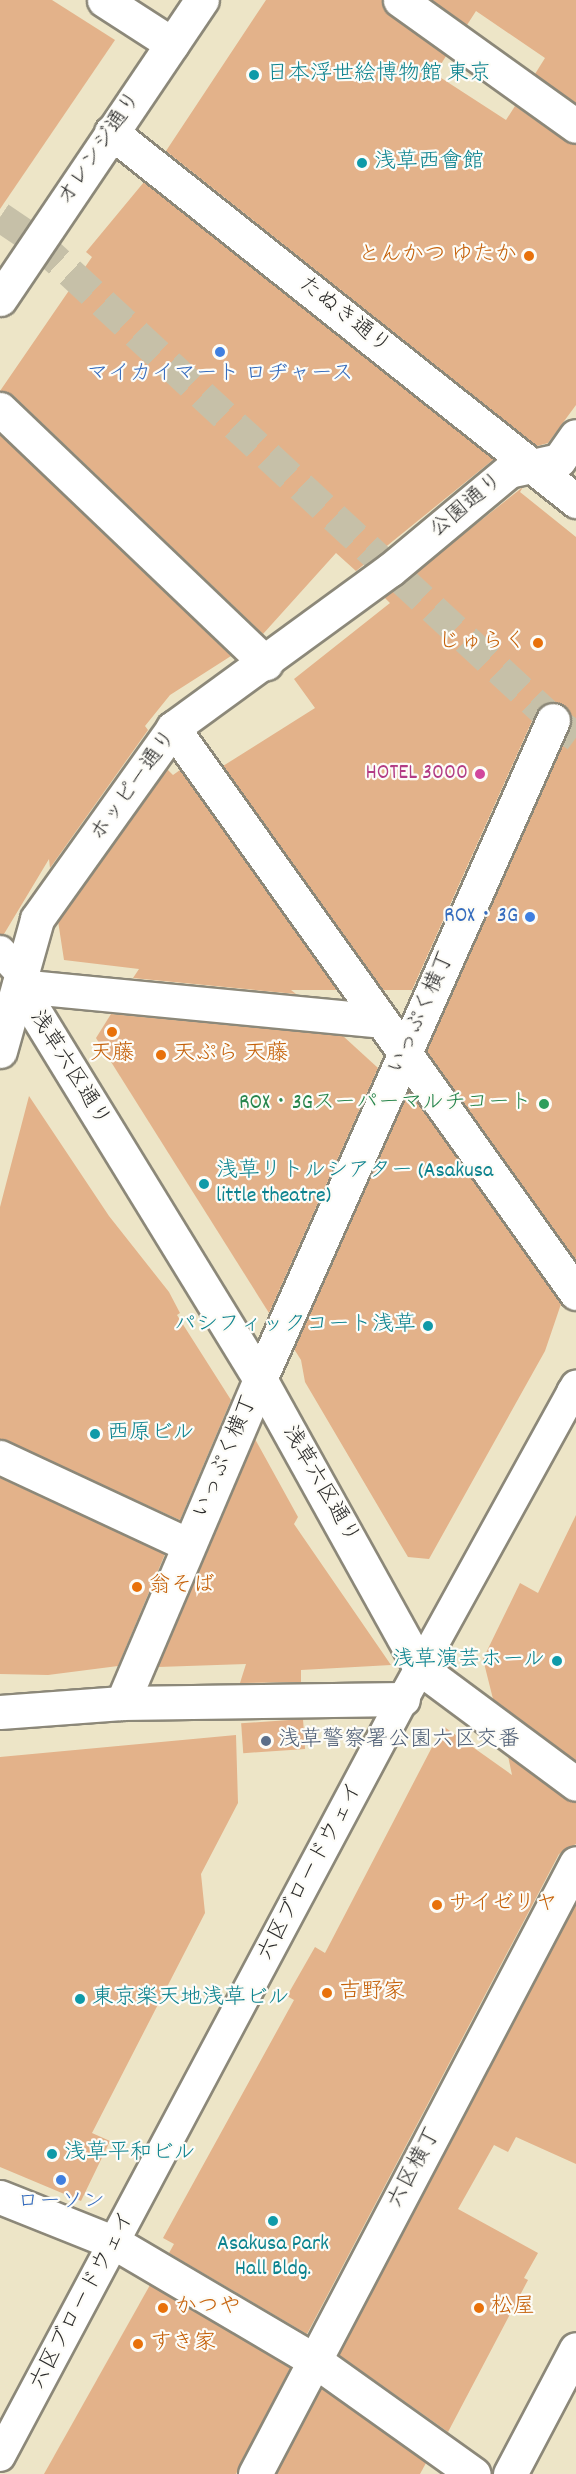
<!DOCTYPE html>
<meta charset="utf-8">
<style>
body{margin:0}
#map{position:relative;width:576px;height:2474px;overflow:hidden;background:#ede5c7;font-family:Dekko,"Klee One",sans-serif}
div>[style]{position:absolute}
.building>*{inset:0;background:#e3b28a;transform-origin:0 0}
.pedestrian-tunnel>*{height:30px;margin-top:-15px;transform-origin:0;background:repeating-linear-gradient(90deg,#c6c0a8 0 30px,transparent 0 45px)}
.roads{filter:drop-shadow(2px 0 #8c8879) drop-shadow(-2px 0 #8c8879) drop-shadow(0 2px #8c8879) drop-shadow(0 -2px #8c8879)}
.pedestrian>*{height:30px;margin:-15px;padding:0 15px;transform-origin:15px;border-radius:15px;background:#fff}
.minor>*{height:33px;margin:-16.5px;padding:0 16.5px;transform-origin:16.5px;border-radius:16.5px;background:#fff}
.tertiary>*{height:33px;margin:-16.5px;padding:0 16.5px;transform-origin:16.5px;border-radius:16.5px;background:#fff}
.secondary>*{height:33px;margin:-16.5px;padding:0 16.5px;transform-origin:16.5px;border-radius:16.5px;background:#fff}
.dots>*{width:16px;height:16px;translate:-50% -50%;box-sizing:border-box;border:3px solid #fdfcf7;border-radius:50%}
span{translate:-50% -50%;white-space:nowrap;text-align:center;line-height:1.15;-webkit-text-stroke:4.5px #fdfcf7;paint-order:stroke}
.culture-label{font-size:22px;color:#0d838f}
.left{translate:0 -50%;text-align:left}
.right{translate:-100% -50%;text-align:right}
.street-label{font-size:22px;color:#2b2b2b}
.food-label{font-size:22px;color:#c56008}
.shop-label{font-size:22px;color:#366cbe}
.hotel-label{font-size:22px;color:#b23c85}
.leisure-label{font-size:22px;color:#27864d}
.service-label{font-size:22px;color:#4e5e75}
</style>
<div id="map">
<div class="building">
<i style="clip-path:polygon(0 0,52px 0,115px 40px,0 209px)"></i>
<i style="clip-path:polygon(266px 0,382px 0,389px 15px,446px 56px,435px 74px,506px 120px,515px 106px,565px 141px,576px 144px,576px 405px,548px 443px,537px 446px,166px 151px)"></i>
<i style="clip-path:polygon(432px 0,576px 0,576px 103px,535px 74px,545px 58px,476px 11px,467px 25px)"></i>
<i style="clip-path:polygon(144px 182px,494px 459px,356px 571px,336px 553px,263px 634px,13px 395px,0 391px,92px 257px,86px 252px)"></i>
<i style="clip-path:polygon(0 435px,231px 656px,170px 695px,145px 726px,148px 730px,50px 868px,49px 859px,4px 934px,0 934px)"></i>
<i style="clip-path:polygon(523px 487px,520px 492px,576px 537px,576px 1260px,426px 1051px,570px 728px,568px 709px,552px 701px,536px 712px,412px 990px,383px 990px,223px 766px,315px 708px,294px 679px,390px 603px,384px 597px)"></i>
<i style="clip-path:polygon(167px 769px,173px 775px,180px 770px,337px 990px,291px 990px,296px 994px,133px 978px,139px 969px,64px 960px,58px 921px)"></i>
<i style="clip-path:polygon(111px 1014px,343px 1036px,378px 1068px,269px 1313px,96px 1038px)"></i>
<i style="clip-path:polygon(409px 1091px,561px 1304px,545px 1351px,429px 1559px,408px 1557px,305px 1382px,301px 1360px,294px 1349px)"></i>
<i style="clip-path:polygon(29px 1096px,109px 1216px,169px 1292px,180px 1313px,177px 1315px,231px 1400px,180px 1520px,0 1439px,0 1207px)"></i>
<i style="clip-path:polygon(255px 1439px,298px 1517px,294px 1524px,391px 1665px,301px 1670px,301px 1682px,240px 1683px,246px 1664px,158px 1667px)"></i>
<i style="clip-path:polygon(0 1478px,165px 1554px,118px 1666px,48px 1675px,0 1674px)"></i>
<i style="clip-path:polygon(576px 1515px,576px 1761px,493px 1699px,483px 1659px,520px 1583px,538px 1593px)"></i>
<i style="left:303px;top:1719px;width:30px;height:62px;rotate:86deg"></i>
<i style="clip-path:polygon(443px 1726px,512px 1775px,508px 1756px,565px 1799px,576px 1802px,576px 1844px,559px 1854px,307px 2334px,169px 2253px,174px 2244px,163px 2238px,294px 2000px,287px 1996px,315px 1947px,325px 1953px)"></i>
<i style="clip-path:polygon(236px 1735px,238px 1803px,201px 1874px,205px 1913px,92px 2133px,110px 2141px,81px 2201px,0 2167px,0 1757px)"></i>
<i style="clip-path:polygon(576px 1903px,576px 2164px,516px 2137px,508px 2152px,494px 2145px,458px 2209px,538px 2253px,524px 2278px,528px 2280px,448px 2432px,339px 2355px)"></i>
<i style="clip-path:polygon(150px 2285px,290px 2368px,236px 2474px,44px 2474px)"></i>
<i style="clip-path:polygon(321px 2388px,426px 2463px,420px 2474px,276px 2474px)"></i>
</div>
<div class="pedestrian-tunnel">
<i style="left:0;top:217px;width:45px;rotate:34deg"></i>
<i style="left:37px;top:242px;width:703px;rotate:42.81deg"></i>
<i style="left:553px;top:720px;width:29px;rotate:36deg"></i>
</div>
<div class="roads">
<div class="pedestrian">
<i style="left:0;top:951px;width:33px;rotate:47deg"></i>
<i style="left:0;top:2456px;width:858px;rotate:-61.97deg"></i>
<i style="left:403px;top:1699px;width:358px;rotate:-61.1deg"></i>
</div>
<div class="minor">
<i style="left:104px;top:0;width:81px;rotate:32.9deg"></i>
<i style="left:400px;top:0;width:216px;rotate:35.6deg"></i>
<i style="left:111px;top:132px;width:594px;rotate:38.43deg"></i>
<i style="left:0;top:409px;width:368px;rotate:43.7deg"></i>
<i style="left:173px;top:728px;width:694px;rotate:54.5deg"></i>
<i style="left:19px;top:986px;width:461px;rotate:58.5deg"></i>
<i style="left:260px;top:1379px;width:330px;rotate:61deg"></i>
<i style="left:420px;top:1668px;width:194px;rotate:36.6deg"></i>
<i style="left:19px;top:986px;width:363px;rotate:5.5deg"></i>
<i style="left:0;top:1051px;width:137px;rotate:-74.3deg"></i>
<i style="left:37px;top:919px;width:234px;rotate:-54.5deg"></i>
<i style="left:173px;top:728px;width:268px;rotate:-36.1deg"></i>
<i style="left:390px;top:570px;width:155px;rotate:-39.8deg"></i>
<i style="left:509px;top:471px;width:51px;rotate:-12.4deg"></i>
<i style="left:559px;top:460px;width:29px;rotate:-55deg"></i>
<i style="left:573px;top:1392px;width:4px;rotate:34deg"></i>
<i style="left:0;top:1457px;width:208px;rotate:25deg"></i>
<i style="left:122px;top:1703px;width:352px;rotate:-66.9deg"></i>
<i style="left:260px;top:1379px;width:721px;rotate:-66.03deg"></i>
<i style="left:0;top:1712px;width:122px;rotate:-4.2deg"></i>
<i style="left:122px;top:1703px;width:281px;rotate:-0.8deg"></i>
<i style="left:0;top:2197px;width:124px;rotate:21.8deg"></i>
<i style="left:115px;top:2243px;width:231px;rotate:30.5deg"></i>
<i style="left:314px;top:2360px;width:196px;rotate:35.5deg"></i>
<i style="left:255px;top:2474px;width:690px;rotate:-62.28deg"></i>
</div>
<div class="tertiary">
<i style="left:0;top:299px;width:361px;rotate:-56deg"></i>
</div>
<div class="secondary">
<i style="left:510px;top:2474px;width:141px;rotate:-62.2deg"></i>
</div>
</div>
<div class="dots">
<i style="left:254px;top:75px;background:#0f9aa8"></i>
<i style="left:362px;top:163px;background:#0f9aa8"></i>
<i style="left:529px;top:256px;background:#e8710a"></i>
<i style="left:220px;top:352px;background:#3f7fe0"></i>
<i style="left:538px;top:643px;background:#e8710a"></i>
<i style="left:480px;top:774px;background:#d1479c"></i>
<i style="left:530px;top:917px;background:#3f7fe0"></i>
<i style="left:112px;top:1032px;background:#e8710a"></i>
<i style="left:161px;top:1055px;background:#e8710a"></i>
<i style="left:544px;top:1104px;background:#2e9e5b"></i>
<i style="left:204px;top:1184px;background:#0f9aa8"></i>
<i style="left:428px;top:1326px;background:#0f9aa8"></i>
<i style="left:95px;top:1434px;background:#0f9aa8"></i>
<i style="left:137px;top:1587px;background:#e8710a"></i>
<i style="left:557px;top:1661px;background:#0f9aa8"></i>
<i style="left:266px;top:1741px;background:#5c6f8a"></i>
<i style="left:437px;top:1905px;background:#e8710a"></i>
<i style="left:327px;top:1993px;background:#e8710a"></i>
<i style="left:80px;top:1999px;background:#0f9aa8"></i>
<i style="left:52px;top:2154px;background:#0f9aa8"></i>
<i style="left:61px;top:2180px;background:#3f7fe0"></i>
<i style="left:273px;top:2221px;background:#0f9aa8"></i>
<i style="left:163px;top:2308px;background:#e8710a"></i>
<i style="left:479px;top:2308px;background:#e8710a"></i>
<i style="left:138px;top:2344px;background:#e8710a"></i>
</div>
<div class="culture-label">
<span class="left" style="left:266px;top:75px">日本浮世絵博物館 東京</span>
<span class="left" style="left:374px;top:163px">浅草西會館</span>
<span class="left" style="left:216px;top:1184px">浅草リトルシアター (Asakusa<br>little theatre)</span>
<span class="right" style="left:416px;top:1326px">パシフィックコート浅草</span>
<span class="left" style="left:107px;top:1434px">西原ビル</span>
<span class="right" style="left:545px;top:1661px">浅草演芸ホール</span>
<span class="left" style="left:92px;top:1999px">東京楽天地浅草ビル</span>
<span class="left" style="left:64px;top:2154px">浅草平和ビル</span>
<span style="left:273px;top:2257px">Asakusa Park<br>Hall Bldg.</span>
</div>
<div class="street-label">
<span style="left:100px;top:149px;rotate:-56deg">オレンジ通り</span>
<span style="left:344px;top:316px;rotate:38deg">たぬき通り</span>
<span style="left:467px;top:506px;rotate:-40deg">公園通り</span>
<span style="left:134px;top:786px;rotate:-54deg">ホッピー通り</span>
<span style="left:422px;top:1013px;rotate:-66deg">いっぷく横丁</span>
<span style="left:69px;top:1069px;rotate:58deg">浅草六区通り</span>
<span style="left:226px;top:1457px;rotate:-67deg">いっぷく横丁</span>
<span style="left:320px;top:1485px;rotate:60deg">浅草六区通り</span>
<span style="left:311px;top:1872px;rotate:-62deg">六区ブロードウェイ</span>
<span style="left:415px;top:2168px;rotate:-62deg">六区横丁</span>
<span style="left:83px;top:2301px;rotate:-62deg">六区ブロードウェイ</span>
</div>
<div class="food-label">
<span class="right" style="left:517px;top:256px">とんかつ ゆたか</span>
<span class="right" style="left:526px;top:643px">じゅらく</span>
<span style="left:112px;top:1055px">天藤</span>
<span class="left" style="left:173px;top:1055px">天ぷら 天藤</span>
<span class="left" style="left:149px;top:1587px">翁そば</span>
<span class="left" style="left:449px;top:1905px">サイゼリヤ</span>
<span class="left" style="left:339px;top:1993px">吉野家</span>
<span class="left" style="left:175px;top:2308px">かつや</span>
<span class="left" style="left:491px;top:2308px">松屋</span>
<span class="left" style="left:150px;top:2344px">すき家</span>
</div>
<div class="shop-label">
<span style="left:220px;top:375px">マイカイマート ロヂャース</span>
<span class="right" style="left:518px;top:917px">ROX・3G</span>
<span style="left:61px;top:2203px">ローソン</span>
</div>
<div class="hotel-label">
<span class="right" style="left:468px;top:774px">HOTEL 3000</span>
</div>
<div class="leisure-label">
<span class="right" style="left:532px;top:1104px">ROX・3Gスーパーマルチコート</span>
</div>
<div class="service-label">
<span class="left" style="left:278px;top:1741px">浅草警察署公園六区交番</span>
</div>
</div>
